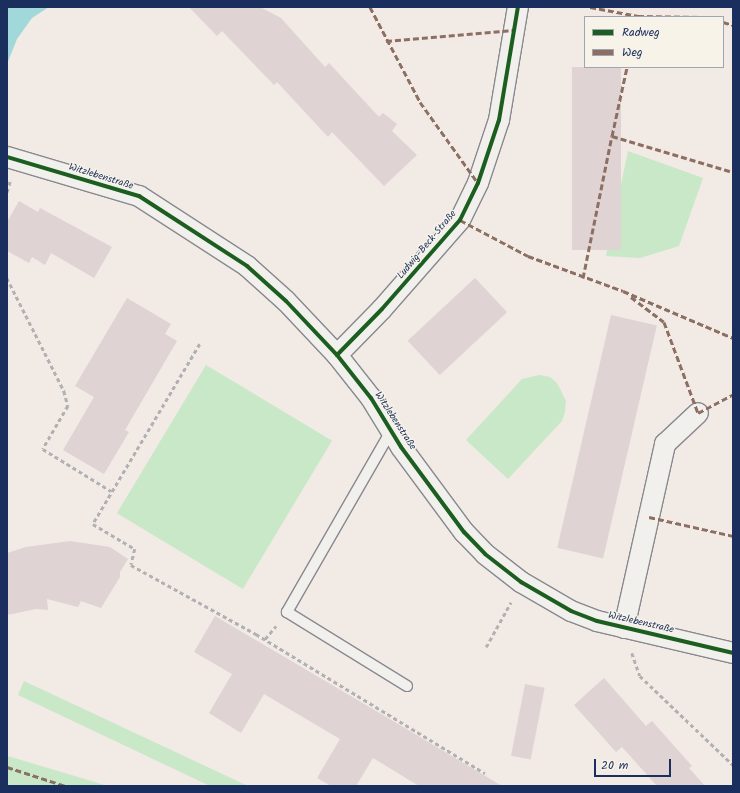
<!DOCTYPE html>
<meta charset="utf-8">
<style>
body{margin:0}
#map{position:relative;width:740px;height:793px;overflow:hidden;background:#f2eae5;font-family:Kalam,sans-serif}
div>[style]{position:absolute}
.green>*{inset:0;background:#c8e8c7;transform-origin:0 0}
.water>*{inset:0;background:#a1d8da}
.building>*{inset:0;background:#dfd3d3;transform-origin:0 0}
.path>*{height:2.5px;margin-top:-1.25px;transform-origin:0;background:repeating-linear-gradient(90deg,#b1b1b4 0 4px,transparent 0 7px)}
.roads{filter:drop-shadow(1px 0 #88888f) drop-shadow(-1px 0 #88888f) drop-shadow(0 1px #88888f) drop-shadow(0 -1px #88888f)}
.lane>*{height:10px;margin:-5px;padding:0 5px;transform-origin:5px;border-radius:5px;background:#f2f0ec}
.street>*{height:20px;margin:-10px;padding:0 10px;transform-origin:10px;border-radius:10px;background:#f2f0ec}
.quiet>*{height:3px;margin-top:-1.5px;transform-origin:0;background:repeating-linear-gradient(90deg,#8d6e63 0 6px,transparent 0 9px)}
.cycleway>*{height:4px;margin:-2px;padding:0 2px;transform-origin:2px;border-radius:2px;background:#1b5e20}
span{translate:-50% -50%;white-space:nowrap;text-align:center;line-height:1.15;-webkit-text-stroke:3px #f7f3e8;paint-order:stroke}
.street-label{font-size:10px;color:#1b2f5e}
.frame{position:absolute;inset:0;border:8px solid #1b2f5e;pointer-events:none}
.legend{position:absolute;left:584px;top:16px;width:140px;height:52px;box-sizing:border-box;background:#f7f3e8;border:1px solid #9fa5b1;margin:0;padding:5px 7px;list-style:none;font-size:12px;color:#1b2f5e}
.legend li{display:flex;align-items:center;gap:8px;height:20px}
.legend b{width:20px;border:1px solid #9fa5b1}
.scale{position:absolute;left:594px;top:759px;width:77px;height:18px;box-sizing:border-box;border:2px solid #1b2f5e;border-top:0;padding-left:5px;font-size:12px;line-height:14px;white-space:nowrap;color:#1b2f5e;-webkit-text-stroke:3px #f7f3e8;paint-order:stroke}
</style>
<div id="map">
<div class="green">
<i style="clip-path:polygon(628px 151px,703px 178px,679px 246px,640px 258px,606px 256px)"></i>
<i style="left:206px;top:365px;width:147px;height:173px;rotate:31deg"></i>
<i style="clip-path:polygon(539px 375px,550px 377px,557px 383px,566px 401px,565px 412px,562px 421px,508px 479px,466px 440px,522px 379px)"></i>
<i style="clip-path:polygon(24px 681px,248px 786px,210px 786px,18px 695px)"></i>
<i style="clip-path:polygon(7px 756px,11px 757px,108px 786px,7px 786px)"></i>
</div>
<div class="water">
<i style="clip-path:polygon(7px 7px,49px 7px,32px 18px,17px 39px,7px 64px)"></i>
</div>
<div class="building">
<i style="clip-path:polygon(189px 7px,260px 7px,281px 18px,325px 67px,329px 63px,379px 117px,383px 113px,397px 124px,392px 131px,417px 155px,384px 186px,332px 132px,328px 137px,277px 82px,274px 85px,222px 31px,217px 36px)"></i>
<i style="left:572px;top:67px;width:49px;height:183px"></i>
<i style="clip-path:polygon(19px 201px,38px 212px,40px 208px,112px 247px,94px 278px,51px 253px,45px 265px,32px 257px,29px 263px,7px 251px,7px 222px)"></i>
<i style="left:475px;top:278px;width:47px;height:92px;rotate:47deg"></i>
<i style="clip-path:polygon(127px 298px,171px 324px,165px 334px,177px 341px,125px 430px,129px 432px,104px 474px,63px 450px,94px 397px,75px 386px)"></i>
<i style="left:611px;top:315px;width:47px;height:239px;rotate:13deg"></i>
<i style="clip-path:polygon(70px 541px,110px 547px,128px 559px,120px 572px,120px 577px,101px 608px,81px 601px,78px 607px,47px 599px,48px 610px,36px 609px,7px 615px,7px 553px,26px 547px)"></i>
<i style="clip-path:polygon(215px 616px,388px 718px,502px 786px,419px 786px,373px 758px,356px 786px,331px 786px,317px 778px,340px 739px,264px 694px,241px 733px,209px 713px,232px 674px,194px 652px)"></i>
<i style="clip-path:polygon(604px 678px,646px 726px,652px 721px,692px 766px,689px 768px,705px 786px,657px 786px,622px 747px,616px 752px,574px 705px)"></i>
<i style="left:525px;top:684px;width:20px;height:73px;rotate:11deg"></i>
</div>
<div class="path">
<i style="left:7px;top:192px;width:11px;rotate:-75deg"></i>
<i style="left:7px;top:278px;width:127px;rotate:63.2deg"></i>
<i style="left:64px;top:391px;width:16px;rotate:75deg"></i>
<i style="left:68px;top:406px;width:50px;rotate:120.2deg"></i>
<i style="left:43px;top:449px;width:80px;rotate:31.7deg"></i>
<i style="left:200px;top:344px;width:209px;rotate:120.7deg"></i>
<i style="left:93px;top:524px;width:49px;rotate:30.8deg"></i>
<i style="left:135px;top:549px;width:16px;rotate:104deg"></i>
<i style="left:131px;top:565px;width:143px;rotate:28.9deg"></i>
<i style="left:256px;top:634px;width:268px;rotate:31.3deg"></i>
<i style="left:265px;top:639px;width:17px;rotate:-50deg"></i>
<i style="left:486px;top:647px;width:51px;rotate:-60.9deg"></i>
<i style="left:632px;top:653px;width:24px;rotate:71deg"></i>
<i style="left:640px;top:676px;width:129px;rotate:43.7deg"></i>
</div>
<div class="roads">
<div class="lane">
<i style="left:391px;top:431px;width:209px;rotate:119.9deg"></i>
<i style="left:287px;top:612px;width:141px;rotate:31.7deg"></i>
</div>
<div class="street">
<i style="left:7px;top:157px;width:138px;rotate:16.5deg"></i>
<i style="left:139px;top:196px;width:129px;rotate:32.9deg"></i>
<i style="left:247px;top:266px;width:52px;rotate:41.9deg"></i>
<i style="left:286px;top:301px;width:74px;rotate:46.6deg"></i>
<i style="left:337px;top:355px;width:55px;rotate:51.7deg"></i>
<i style="left:371px;top:398px;width:57px;rotate:58.5deg"></i>
<i style="left:401px;top:447px;width:106px;rotate:53.5deg"></i>
<i style="left:464px;top:532px;width:30px;rotate:46deg"></i>
<i style="left:485px;top:554px;width:46px;rotate:37.9deg"></i>
<i style="left:521px;top:582px;width:58px;rotate:30.1deg"></i>
<i style="left:571px;top:611px;width:28px;rotate:21deg"></i>
<i style="left:597px;top:621px;width:140px;rotate:13.2deg"></i>
<i style="left:337px;top:355px;width:64px;rotate:-45.6deg"></i>
<i style="left:382px;top:309px;width:118px;rotate:-48.8deg"></i>
<i style="left:460px;top:220px;width:41px;rotate:-64.1deg"></i>
<i style="left:478px;top:183px;width:66px;rotate:-71.6deg"></i>
<i style="left:499px;top:120px;width:115px;rotate:-80.5deg"></i>
<i style="left:624px;top:628px;width:189px;rotate:-77.4deg"></i>
<i style="left:665px;top:444px;width:45px;rotate:-43.2deg"></i>
</div>
</div>
<div class="quiet">
<i style="left:370px;top:7px;width:107px;rotate:62.2deg"></i>
<i style="left:420px;top:102px;width:100px;rotate:54.4deg"></i>
<i style="left:590px;top:7px;width:49px;rotate:10.6deg"></i>
<i style="left:638px;top:16px;width:65px;rotate:0.9deg"></i>
<i style="left:723px;top:22px;width:10px;rotate:17deg"></i>
<i style="left:386px;top:41px;width:128px;rotate:-4.9deg"></i>
<i style="left:612px;top:136px;width:71px;rotate:-77.7deg"></i>
<i style="left:460px;top:220px;width:77px;rotate:27.9deg"></i>
<i style="left:528px;top:256px;width:101px;rotate:20.2deg"></i>
<i style="left:623px;top:291px;width:120px;rotate:23.1deg"></i>
<i style="left:583px;top:278px;width:145px;rotate:-78.5deg"></i>
<i style="left:612px;top:136px;width:126px;rotate:16.6deg"></i>
<i style="left:631px;top:297px;width:41px;rotate:37.1deg"></i>
<i style="left:664px;top:322px;width:97px;rotate:69.5deg"></i>
<i style="left:698px;top:413px;width:40px;rotate:-28deg"></i>
<i style="left:649px;top:517px;width:86px;rotate:12.7deg"></i>
<i style="left:7px;top:767px;width:62px;rotate:17.9deg"></i>
</div>
<div class="cycleway">
<i style="left:7px;top:157px;width:138px;rotate:16.5deg"></i>
<i style="left:139px;top:196px;width:129px;rotate:32.9deg"></i>
<i style="left:247px;top:266px;width:52px;rotate:41.9deg"></i>
<i style="left:286px;top:301px;width:74px;rotate:46.6deg"></i>
<i style="left:337px;top:355px;width:55px;rotate:51.7deg"></i>
<i style="left:371px;top:398px;width:57px;rotate:58.5deg"></i>
<i style="left:401px;top:447px;width:106px;rotate:53.5deg"></i>
<i style="left:464px;top:532px;width:30px;rotate:46deg"></i>
<i style="left:485px;top:554px;width:46px;rotate:37.9deg"></i>
<i style="left:521px;top:582px;width:58px;rotate:30.1deg"></i>
<i style="left:571px;top:611px;width:28px;rotate:21deg"></i>
<i style="left:597px;top:621px;width:140px;rotate:13.2deg"></i>
<i style="left:337px;top:355px;width:64px;rotate:-45.6deg"></i>
<i style="left:382px;top:309px;width:118px;rotate:-48.8deg"></i>
<i style="left:460px;top:220px;width:41px;rotate:-64.1deg"></i>
<i style="left:478px;top:183px;width:66px;rotate:-71.6deg"></i>
<i style="left:499px;top:120px;width:115px;rotate:-80.5deg"></i>
</div>
<div class="street-label">
<span style="left:101px;top:177px;rotate:17deg">Witzlebenstraße</span>
<span style="left:427px;top:245px;rotate:-50deg">Ludwig-Beck-Straße</span>
<span style="left:395px;top:421px;rotate:57deg">Witzlebenstraße</span>
<span style="left:641px;top:623px;rotate:13deg">Witzlebenstraße</span>
</div>
<div class="frame"></div>
<ul class="legend">
<li><b style="height:5px;background:#1b5e20"></b>Radweg</li>
<li><b style="height:5px;background:#8d6e63"></b>Weg</li>
</ul>
<div class="scale">20 m</div>
</div>
